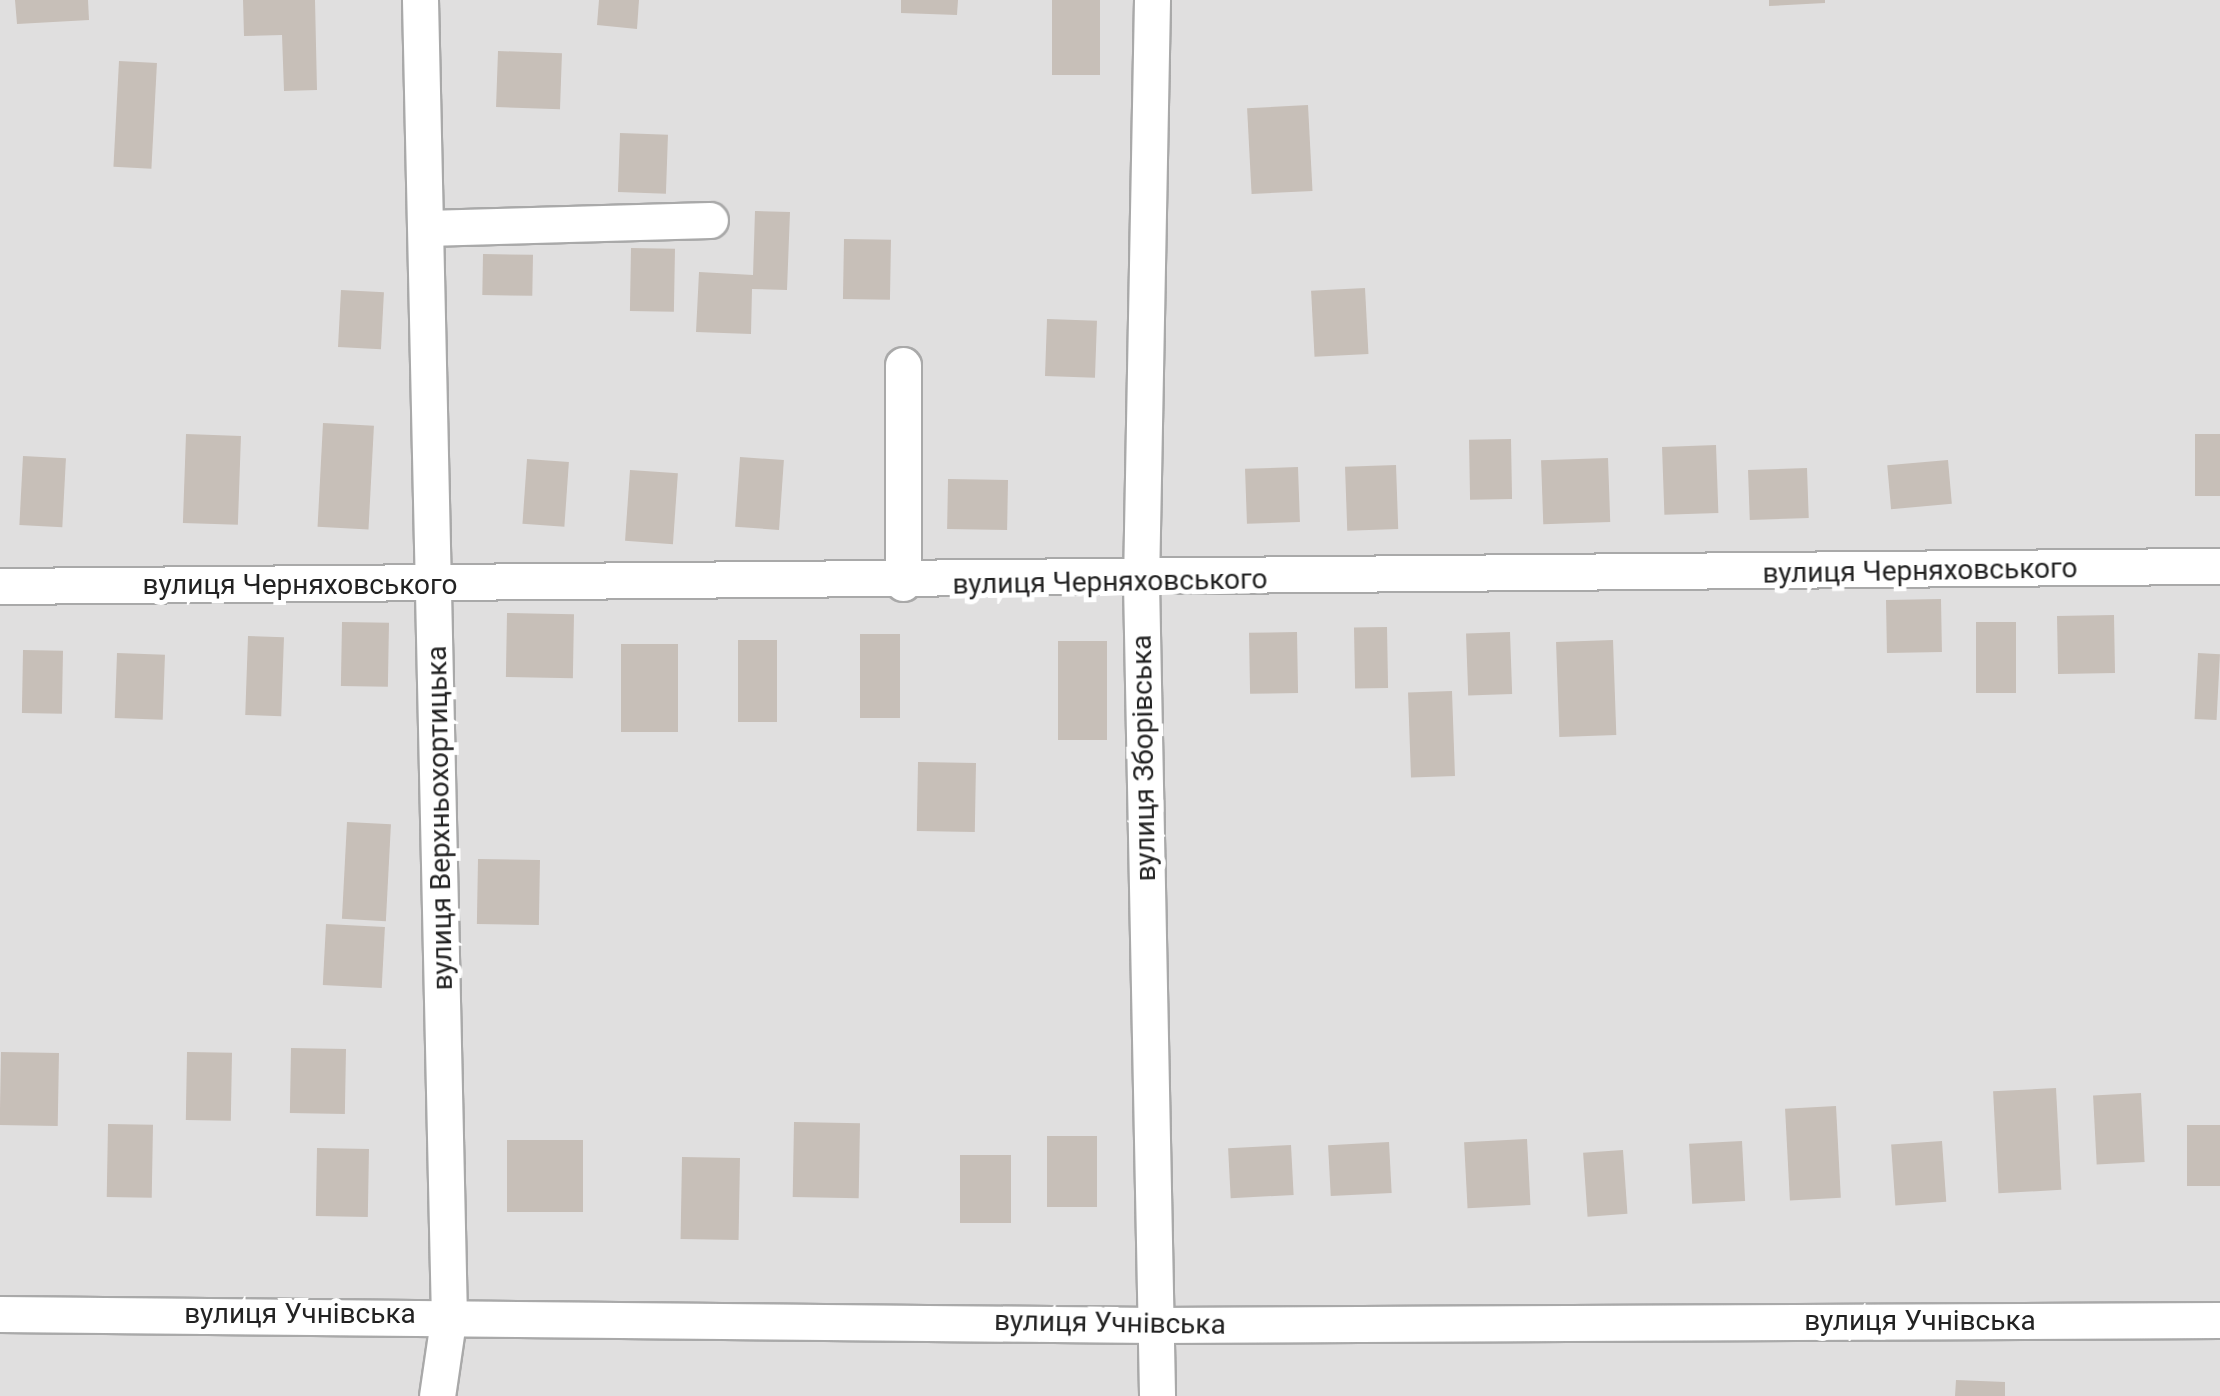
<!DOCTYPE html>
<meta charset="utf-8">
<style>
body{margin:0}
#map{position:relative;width:2220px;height:1396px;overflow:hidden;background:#f2efe9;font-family:Roboto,sans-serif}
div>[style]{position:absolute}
.residential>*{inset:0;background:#e0dfdf;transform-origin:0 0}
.building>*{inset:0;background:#c7bfb8;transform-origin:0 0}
.roads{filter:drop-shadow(2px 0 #a9a9a9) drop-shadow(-2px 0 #a9a9a9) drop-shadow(0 2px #a9a9a9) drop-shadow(0 -2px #a9a9a9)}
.minor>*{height:35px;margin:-17.5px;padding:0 17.5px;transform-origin:17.5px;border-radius:17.5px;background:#fff}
span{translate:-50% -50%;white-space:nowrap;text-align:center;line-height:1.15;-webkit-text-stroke:10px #fff;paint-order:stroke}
.street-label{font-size:28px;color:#222}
</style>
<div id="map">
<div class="residential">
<i style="left:0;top:0;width:2220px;height:1396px"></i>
</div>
<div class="building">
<i style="clip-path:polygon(15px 0,88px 0,89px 20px,17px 24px)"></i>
<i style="clip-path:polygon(243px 0,315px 0,317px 90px,284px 91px,282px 35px,244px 36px)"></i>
<i style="clip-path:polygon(599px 0,639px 0,637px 29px,597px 25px)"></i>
<i style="clip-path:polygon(901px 0,958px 0,957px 15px,901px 13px)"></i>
<i style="left:1052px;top:0;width:48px;height:75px"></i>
<i style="clip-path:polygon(1769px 0,1825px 0,1825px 3px,1769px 6px)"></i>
<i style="left:498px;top:51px;width:64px;height:56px;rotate:2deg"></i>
<i style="left:119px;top:61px;width:38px;height:106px;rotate:3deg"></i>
<i style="left:1308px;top:105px;width:86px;height:61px;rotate:87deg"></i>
<i style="left:620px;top:133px;width:48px;height:59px;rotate:2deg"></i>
<i style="clip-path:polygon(755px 211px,790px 212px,787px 290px,752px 289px,751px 334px,696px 332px,699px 272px,753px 275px)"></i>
<i style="left:844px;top:239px;width:47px;height:60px;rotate:1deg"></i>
<i style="left:631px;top:248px;width:44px;height:63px;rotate:1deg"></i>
<i style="left:483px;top:254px;width:50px;height:41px;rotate:1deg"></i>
<i style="left:1365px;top:288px;width:66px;height:54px;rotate:87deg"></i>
<i style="left:341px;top:290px;width:43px;height:57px;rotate:3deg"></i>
<i style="left:1047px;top:319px;width:50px;height:57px;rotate:2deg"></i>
<i style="left:323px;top:423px;width:51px;height:104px;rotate:3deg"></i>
<i style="left:186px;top:434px;width:55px;height:89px;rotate:2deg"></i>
<i style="left:2195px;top:434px;width:25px;height:62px"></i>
<i style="left:1511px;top:439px;width:60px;height:42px;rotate:89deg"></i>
<i style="left:1716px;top:445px;width:68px;height:54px;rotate:88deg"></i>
<i style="left:23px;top:456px;width:43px;height:69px;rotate:3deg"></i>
<i style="left:740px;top:457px;width:44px;height:70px;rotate:4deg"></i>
<i style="left:1608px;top:458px;width:64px;height:67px;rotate:88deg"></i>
<i style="left:527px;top:459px;width:42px;height:65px;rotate:4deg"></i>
<i style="left:1948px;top:460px;width:44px;height:61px;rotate:85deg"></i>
<i style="left:1396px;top:465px;width:64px;height:51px;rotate:88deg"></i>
<i style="left:1298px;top:467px;width:55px;height:53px;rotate:88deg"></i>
<i style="left:1807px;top:468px;width:50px;height:59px;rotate:88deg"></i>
<i style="left:630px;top:470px;width:48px;height:71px;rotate:4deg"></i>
<i style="left:948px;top:479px;width:60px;height:50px;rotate:1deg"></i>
<i style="left:1941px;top:599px;width:53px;height:55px;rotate:89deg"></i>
<i style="left:507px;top:613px;width:67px;height:64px;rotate:1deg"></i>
<i style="left:2114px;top:615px;width:58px;height:57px;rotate:89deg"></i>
<i style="left:342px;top:622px;width:47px;height:64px;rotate:1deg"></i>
<i style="left:1976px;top:622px;width:40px;height:71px"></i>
<i style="left:1387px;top:627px;width:61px;height:33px;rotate:89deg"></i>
<i style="left:1297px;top:632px;width:61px;height:48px;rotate:89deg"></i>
<i style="left:1510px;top:632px;width:62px;height:44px;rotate:88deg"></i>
<i style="left:860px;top:634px;width:40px;height:84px"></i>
<i style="left:248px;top:636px;width:36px;height:79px;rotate:2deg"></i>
<i style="left:738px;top:640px;width:39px;height:82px"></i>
<i style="left:1613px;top:640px;width:95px;height:57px;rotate:88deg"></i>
<i style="left:1058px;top:641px;width:49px;height:99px"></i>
<i style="left:621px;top:644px;width:57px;height:88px"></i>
<i style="left:23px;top:650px;width:40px;height:63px;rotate:1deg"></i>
<i style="left:117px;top:653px;width:48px;height:65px;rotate:2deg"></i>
<i style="left:2198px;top:653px;width:22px;height:66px;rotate:3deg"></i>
<i style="left:1452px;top:691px;width:85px;height:44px;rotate:88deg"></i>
<i style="left:918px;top:762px;width:58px;height:69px;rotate:1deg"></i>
<i style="left:347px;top:822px;width:44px;height:97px;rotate:3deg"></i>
<i style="left:478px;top:859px;width:62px;height:65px;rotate:1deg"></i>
<i style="left:326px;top:924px;width:59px;height:61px;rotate:3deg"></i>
<i style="left:291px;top:1048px;width:55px;height:65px;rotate:1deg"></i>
<i style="left:1px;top:1052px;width:58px;height:73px;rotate:1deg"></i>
<i style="left:187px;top:1052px;width:45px;height:68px;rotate:1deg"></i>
<i style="left:2056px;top:1088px;width:102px;height:63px;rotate:87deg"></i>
<i style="left:2141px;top:1093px;width:69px;height:48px;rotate:87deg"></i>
<i style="left:1836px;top:1106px;width:92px;height:51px;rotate:87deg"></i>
<i style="left:794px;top:1122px;width:66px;height:75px;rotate:1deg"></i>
<i style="left:108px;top:1124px;width:45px;height:73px;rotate:1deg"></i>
<i style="left:2220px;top:1125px;width:61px;height:33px;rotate:90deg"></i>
<i style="left:1047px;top:1136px;width:50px;height:71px"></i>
<i style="left:1527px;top:1139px;width:66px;height:63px;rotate:87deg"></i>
<i style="left:507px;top:1140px;width:76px;height:72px"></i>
<i style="left:1742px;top:1141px;width:60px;height:53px;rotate:87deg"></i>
<i style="left:1942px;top:1141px;width:61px;height:51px;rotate:86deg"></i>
<i style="left:1389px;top:1142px;width:51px;height:61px;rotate:87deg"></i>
<i style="left:1291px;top:1145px;width:50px;height:63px;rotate:87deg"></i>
<i style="left:317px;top:1148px;width:52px;height:68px;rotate:1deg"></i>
<i style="left:1623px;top:1150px;width:64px;height:40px;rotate:86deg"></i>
<i style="left:960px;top:1155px;width:51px;height:68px"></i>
<i style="left:682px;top:1157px;width:58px;height:82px;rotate:1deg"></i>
<i style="clip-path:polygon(1956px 1380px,2005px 1382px,2005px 1396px,1955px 1396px)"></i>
</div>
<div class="roads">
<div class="minor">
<i style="left:420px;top:0;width:1314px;rotate:88.74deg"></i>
<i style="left:449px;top:1314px;width:83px;rotate:98.3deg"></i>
<i style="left:1152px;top:0;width:582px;rotate:91.08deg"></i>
<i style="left:1141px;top:582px;width:814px;rotate:88.87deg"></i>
<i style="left:426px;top:228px;width:284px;rotate:-1.6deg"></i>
<i style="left:903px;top:583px;width:218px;rotate:-90deg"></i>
<i style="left:0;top:586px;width:2220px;rotate:-0.52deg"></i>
<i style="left:0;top:1314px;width:1155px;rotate:0.55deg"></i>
<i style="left:1155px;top:1325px;width:1065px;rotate:-0.27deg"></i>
</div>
</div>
<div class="street-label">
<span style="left:1920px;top:571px;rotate:-1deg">вулиця Черняховського</span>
<span style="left:1110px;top:582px;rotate:-1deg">вулиця Черняховського</span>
<span style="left:300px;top:585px">вулиця Черняховського</span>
<span style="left:1144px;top:758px;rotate:-91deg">вулиця Зборівська</span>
<span style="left:440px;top:818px;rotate:-91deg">вулиця Верхньохортицька</span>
<span style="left:300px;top:1314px">вулиця Учнівська</span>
<span style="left:1920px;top:1321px">вулиця Учнівська</span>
<span style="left:1110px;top:1323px;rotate:1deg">вулиця Учнівська</span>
</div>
</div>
